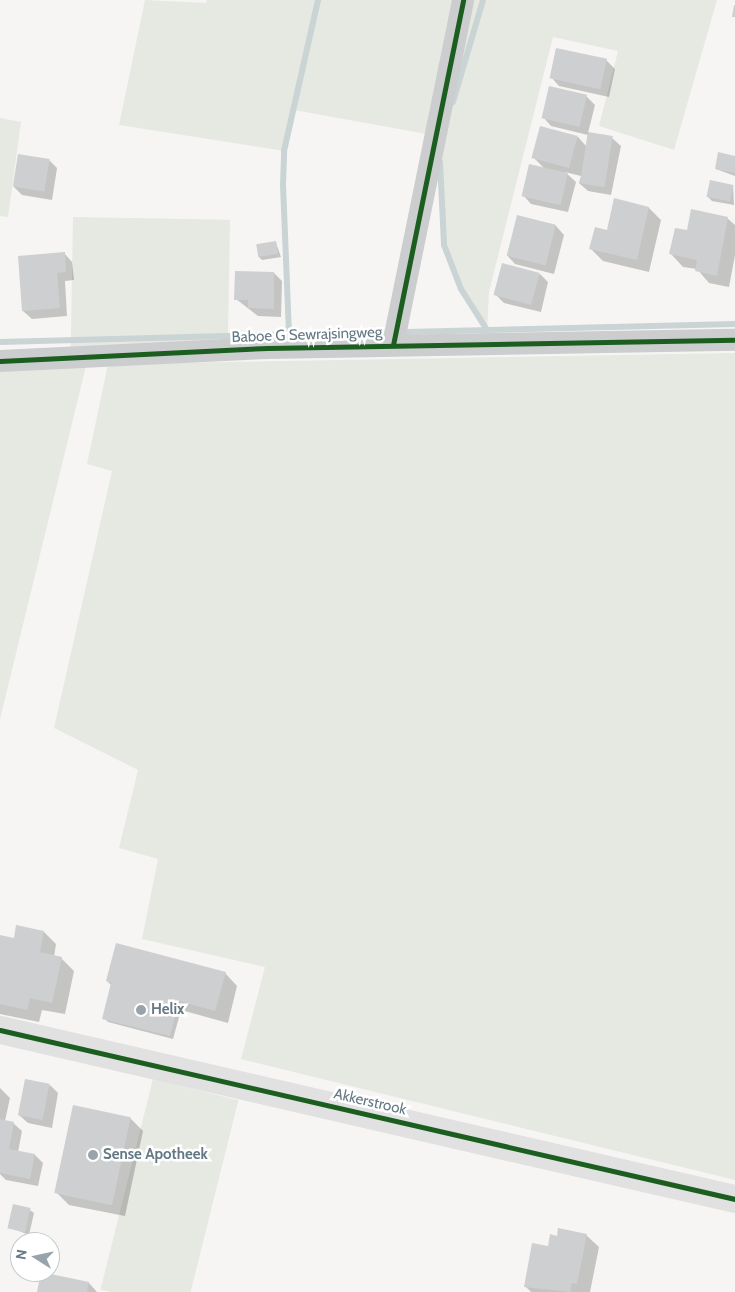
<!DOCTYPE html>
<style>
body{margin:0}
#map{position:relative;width:735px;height:1292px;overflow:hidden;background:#f6f5f4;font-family:Cabin,sans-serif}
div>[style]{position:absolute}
.green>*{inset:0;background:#e6e8e2;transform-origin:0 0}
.shadow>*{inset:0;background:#0003}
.stream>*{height:6px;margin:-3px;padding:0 3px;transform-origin:3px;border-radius:3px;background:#cad4d5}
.building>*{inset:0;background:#cecfd0;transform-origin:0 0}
.street>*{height:22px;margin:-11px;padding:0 11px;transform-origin:11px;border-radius:11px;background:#cccdce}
.secondary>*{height:28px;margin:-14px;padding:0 14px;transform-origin:14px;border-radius:14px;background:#e0e1e0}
.cycleway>*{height:5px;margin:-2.5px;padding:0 2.5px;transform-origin:2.5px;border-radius:2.5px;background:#1b5e20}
.dots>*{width:14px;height:14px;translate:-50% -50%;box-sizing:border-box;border:2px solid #fff;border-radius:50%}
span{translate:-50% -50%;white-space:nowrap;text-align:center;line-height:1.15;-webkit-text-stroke:5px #fff;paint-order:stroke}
.street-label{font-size:15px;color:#657985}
.poi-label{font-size:15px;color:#657985;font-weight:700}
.left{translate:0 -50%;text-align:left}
.north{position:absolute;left:10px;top:1232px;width:50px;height:50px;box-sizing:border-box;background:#fff;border:1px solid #c1c9ce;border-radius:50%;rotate:280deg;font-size:14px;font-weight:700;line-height:20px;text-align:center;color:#657985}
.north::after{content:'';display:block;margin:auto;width:18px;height:22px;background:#98a4ac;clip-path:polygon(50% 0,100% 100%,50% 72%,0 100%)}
</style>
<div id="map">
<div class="green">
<i style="clip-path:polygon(145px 0,206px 3px,207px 0,717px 0,674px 150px,599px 126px,618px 51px,553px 37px,489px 292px,487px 330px,461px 289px,444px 245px,439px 149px,443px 137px,294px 110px,284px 151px,119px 125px)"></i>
<i style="clip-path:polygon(0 118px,21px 122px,8px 217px,0 216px)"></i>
<i style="left:73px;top:217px;width:157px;height:130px;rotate:1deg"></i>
<i style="clip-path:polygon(735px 353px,735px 1180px,241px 1059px,265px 967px,142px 939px,158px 859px,119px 848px,138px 770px,54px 728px,112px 471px,87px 464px,108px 364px)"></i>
<i style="clip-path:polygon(86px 366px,0 719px,0 369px)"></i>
<i style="left:153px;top:1079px;width:88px;height:217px;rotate:14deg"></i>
</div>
<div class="shadow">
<i style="clip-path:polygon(606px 60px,615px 69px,609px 97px,559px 86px,551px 77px)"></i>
<i style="clip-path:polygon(586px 96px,595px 105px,588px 133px,612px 138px,621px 146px,611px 195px,588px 191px,579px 183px,581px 176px,565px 172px,576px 182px,568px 212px,531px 204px,523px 195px,544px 168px,534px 158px,578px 137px,586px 146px,588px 135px,551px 126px,543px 117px)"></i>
<i style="clip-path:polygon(735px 157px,735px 176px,716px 169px)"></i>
<i style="clip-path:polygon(49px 160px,57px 168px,52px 200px,22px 195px,14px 187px)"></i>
<i style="clip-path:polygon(733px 186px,734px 205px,712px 201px,708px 197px)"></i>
<i style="clip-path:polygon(615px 200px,649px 208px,661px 220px,649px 272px,603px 261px,591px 249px,608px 231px)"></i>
<i style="clip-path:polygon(518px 216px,556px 226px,564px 235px,554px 274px,515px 264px,507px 255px)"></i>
<i style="clip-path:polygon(727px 218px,735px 225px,735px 255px,729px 287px,709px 283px,697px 269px,683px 267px,671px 254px,688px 232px)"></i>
<i style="clip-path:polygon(276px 243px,281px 257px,262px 260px,258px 256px)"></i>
<i style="clip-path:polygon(64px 253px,72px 262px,74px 280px,65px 281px,67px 316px,32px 319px,23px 311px)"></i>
<i style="clip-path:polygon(274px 273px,282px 281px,281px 317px,258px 316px,236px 299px)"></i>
<i style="clip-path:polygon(540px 274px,548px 282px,541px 312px,504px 303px,496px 295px)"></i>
<i style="clip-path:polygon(44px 932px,56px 944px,54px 957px,61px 958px,74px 971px,65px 1014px,42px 1010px,39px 1022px,0 1014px,0 937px,15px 940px)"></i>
<i style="clip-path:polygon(225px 973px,237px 986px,228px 1023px,181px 1010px,173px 1039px,108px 1022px,104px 1018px,112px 986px,107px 981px)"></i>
<i style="clip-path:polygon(50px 1085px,58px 1093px,52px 1128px,28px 1123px,19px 1115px)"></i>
<i style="clip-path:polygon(0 1088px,10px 1098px,5px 1121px,13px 1123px,22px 1131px,18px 1152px,35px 1155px,43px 1163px,38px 1186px,6px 1180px,0 1174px)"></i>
<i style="clip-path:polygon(130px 1118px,143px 1131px,125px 1216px,69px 1205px,56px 1192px)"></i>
<i style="clip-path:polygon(30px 1210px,34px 1213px,29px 1235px,9px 1227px)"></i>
<i style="clip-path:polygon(586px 1235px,599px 1247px,590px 1292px,531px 1292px,525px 1286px,558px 1237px)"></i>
<i style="clip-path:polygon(89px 1283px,97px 1292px,39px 1292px)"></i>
</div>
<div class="stream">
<i style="left:453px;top:102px;width:106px;rotate:-73.6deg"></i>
<i style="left:440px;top:162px;width:83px;rotate:87.2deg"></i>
<i style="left:444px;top:245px;width:47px;rotate:68.9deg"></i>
<i style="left:461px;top:289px;width:49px;rotate:57.6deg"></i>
<i style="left:406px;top:332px;width:329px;rotate:-1.4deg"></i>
<i style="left:289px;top:334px;width:149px;rotate:-92.3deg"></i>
<i style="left:283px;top:185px;width:34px;rotate:-88deg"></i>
<i style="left:284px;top:151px;width:155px;rotate:-77.3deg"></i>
<i style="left:0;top:342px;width:386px;rotate:-1.5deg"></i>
</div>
<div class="building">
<i style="clip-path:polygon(734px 5px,735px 5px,735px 17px,732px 17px)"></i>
<i style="left:556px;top:48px;width:52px;height:31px;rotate:12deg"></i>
<i style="left:549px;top:86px;width:39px;height:33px;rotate:13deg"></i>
<i style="left:540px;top:126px;width:39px;height:33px;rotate:15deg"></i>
<i style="left:588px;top:132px;width:25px;height:52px;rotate:9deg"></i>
<i style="clip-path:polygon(718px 152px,735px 156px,735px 173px,715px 169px)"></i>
<i style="left:18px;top:154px;width:32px;height:33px;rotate:9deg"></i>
<i style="left:529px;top:164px;width:40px;height:33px;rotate:13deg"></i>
<i style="left:710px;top:180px;width:24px;height:17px;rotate:12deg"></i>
<i style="clip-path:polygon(614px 198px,649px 207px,637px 260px,589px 249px,595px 227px,607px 230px)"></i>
<i style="clip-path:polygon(691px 209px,728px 217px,717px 276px,695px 271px,697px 260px,669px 254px,675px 228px,687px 230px)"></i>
<i style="left:517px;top:215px;width:40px;height:42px;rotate:14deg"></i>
<i style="left:276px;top:241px;width:13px;height:20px;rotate:81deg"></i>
<i style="clip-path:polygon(65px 252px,66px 272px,57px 273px,60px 308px,22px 311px,18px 256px)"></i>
<i style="left:502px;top:263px;width:39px;height:33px;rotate:15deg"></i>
<i style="clip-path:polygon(235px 271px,274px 272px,274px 309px,248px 308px,248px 300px,234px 300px)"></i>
<i style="clip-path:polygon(16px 925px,44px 931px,40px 952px,62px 957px,52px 1003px,30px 998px,27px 1010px,0 1004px,0 935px,14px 938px)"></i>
<i style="clip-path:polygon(116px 943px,226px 972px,215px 1011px,179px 1001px,170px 1036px,102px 1019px,111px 983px,106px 981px)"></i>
<i style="left:25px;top:1079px;width:25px;height:37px;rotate:11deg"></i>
<i style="left:73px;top:1105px;width:59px;height:90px;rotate:12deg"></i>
<i style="clip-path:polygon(0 1119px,14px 1122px,9px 1149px,35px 1154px,30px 1179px,0 1173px)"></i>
<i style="left:13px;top:1204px;width:18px;height:25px;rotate:13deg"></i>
<i style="clip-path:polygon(558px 1228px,587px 1234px,577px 1284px,572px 1283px,570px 1292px,524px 1287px,532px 1243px,548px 1246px,550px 1234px,557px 1236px)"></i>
<i style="clip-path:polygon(41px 1272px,89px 1282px,87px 1292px,37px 1292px)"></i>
</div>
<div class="street">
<i style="left:393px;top:345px;width:352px;rotate:-78.5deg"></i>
<i style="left:0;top:361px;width:268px;rotate:-2.8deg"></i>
<i style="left:268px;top:348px;width:467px;rotate:-1deg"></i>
</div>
<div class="secondary">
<i style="left:0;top:1030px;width:754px;rotate:12.95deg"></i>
</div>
<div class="cycleway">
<i style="left:393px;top:345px;width:352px;rotate:-78.5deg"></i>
<i style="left:0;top:361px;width:268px;rotate:-2.8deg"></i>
<i style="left:268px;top:348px;width:467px;rotate:-1deg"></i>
<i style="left:0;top:1030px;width:754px;rotate:12.95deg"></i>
</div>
<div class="dots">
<i style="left:141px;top:1010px;background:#98a4ac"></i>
<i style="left:93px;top:1155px;background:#98a4ac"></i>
</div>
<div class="street-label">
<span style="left:307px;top:335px;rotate:-2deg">Baboe G Sewrajsingweg</span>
<span style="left:370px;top:1102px;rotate:13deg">Akkerstrook</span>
</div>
<div class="poi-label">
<span class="left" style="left:151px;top:1010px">Helix</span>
<span class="left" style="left:103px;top:1155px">Sense Apotheek</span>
</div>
<div class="north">N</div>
</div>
